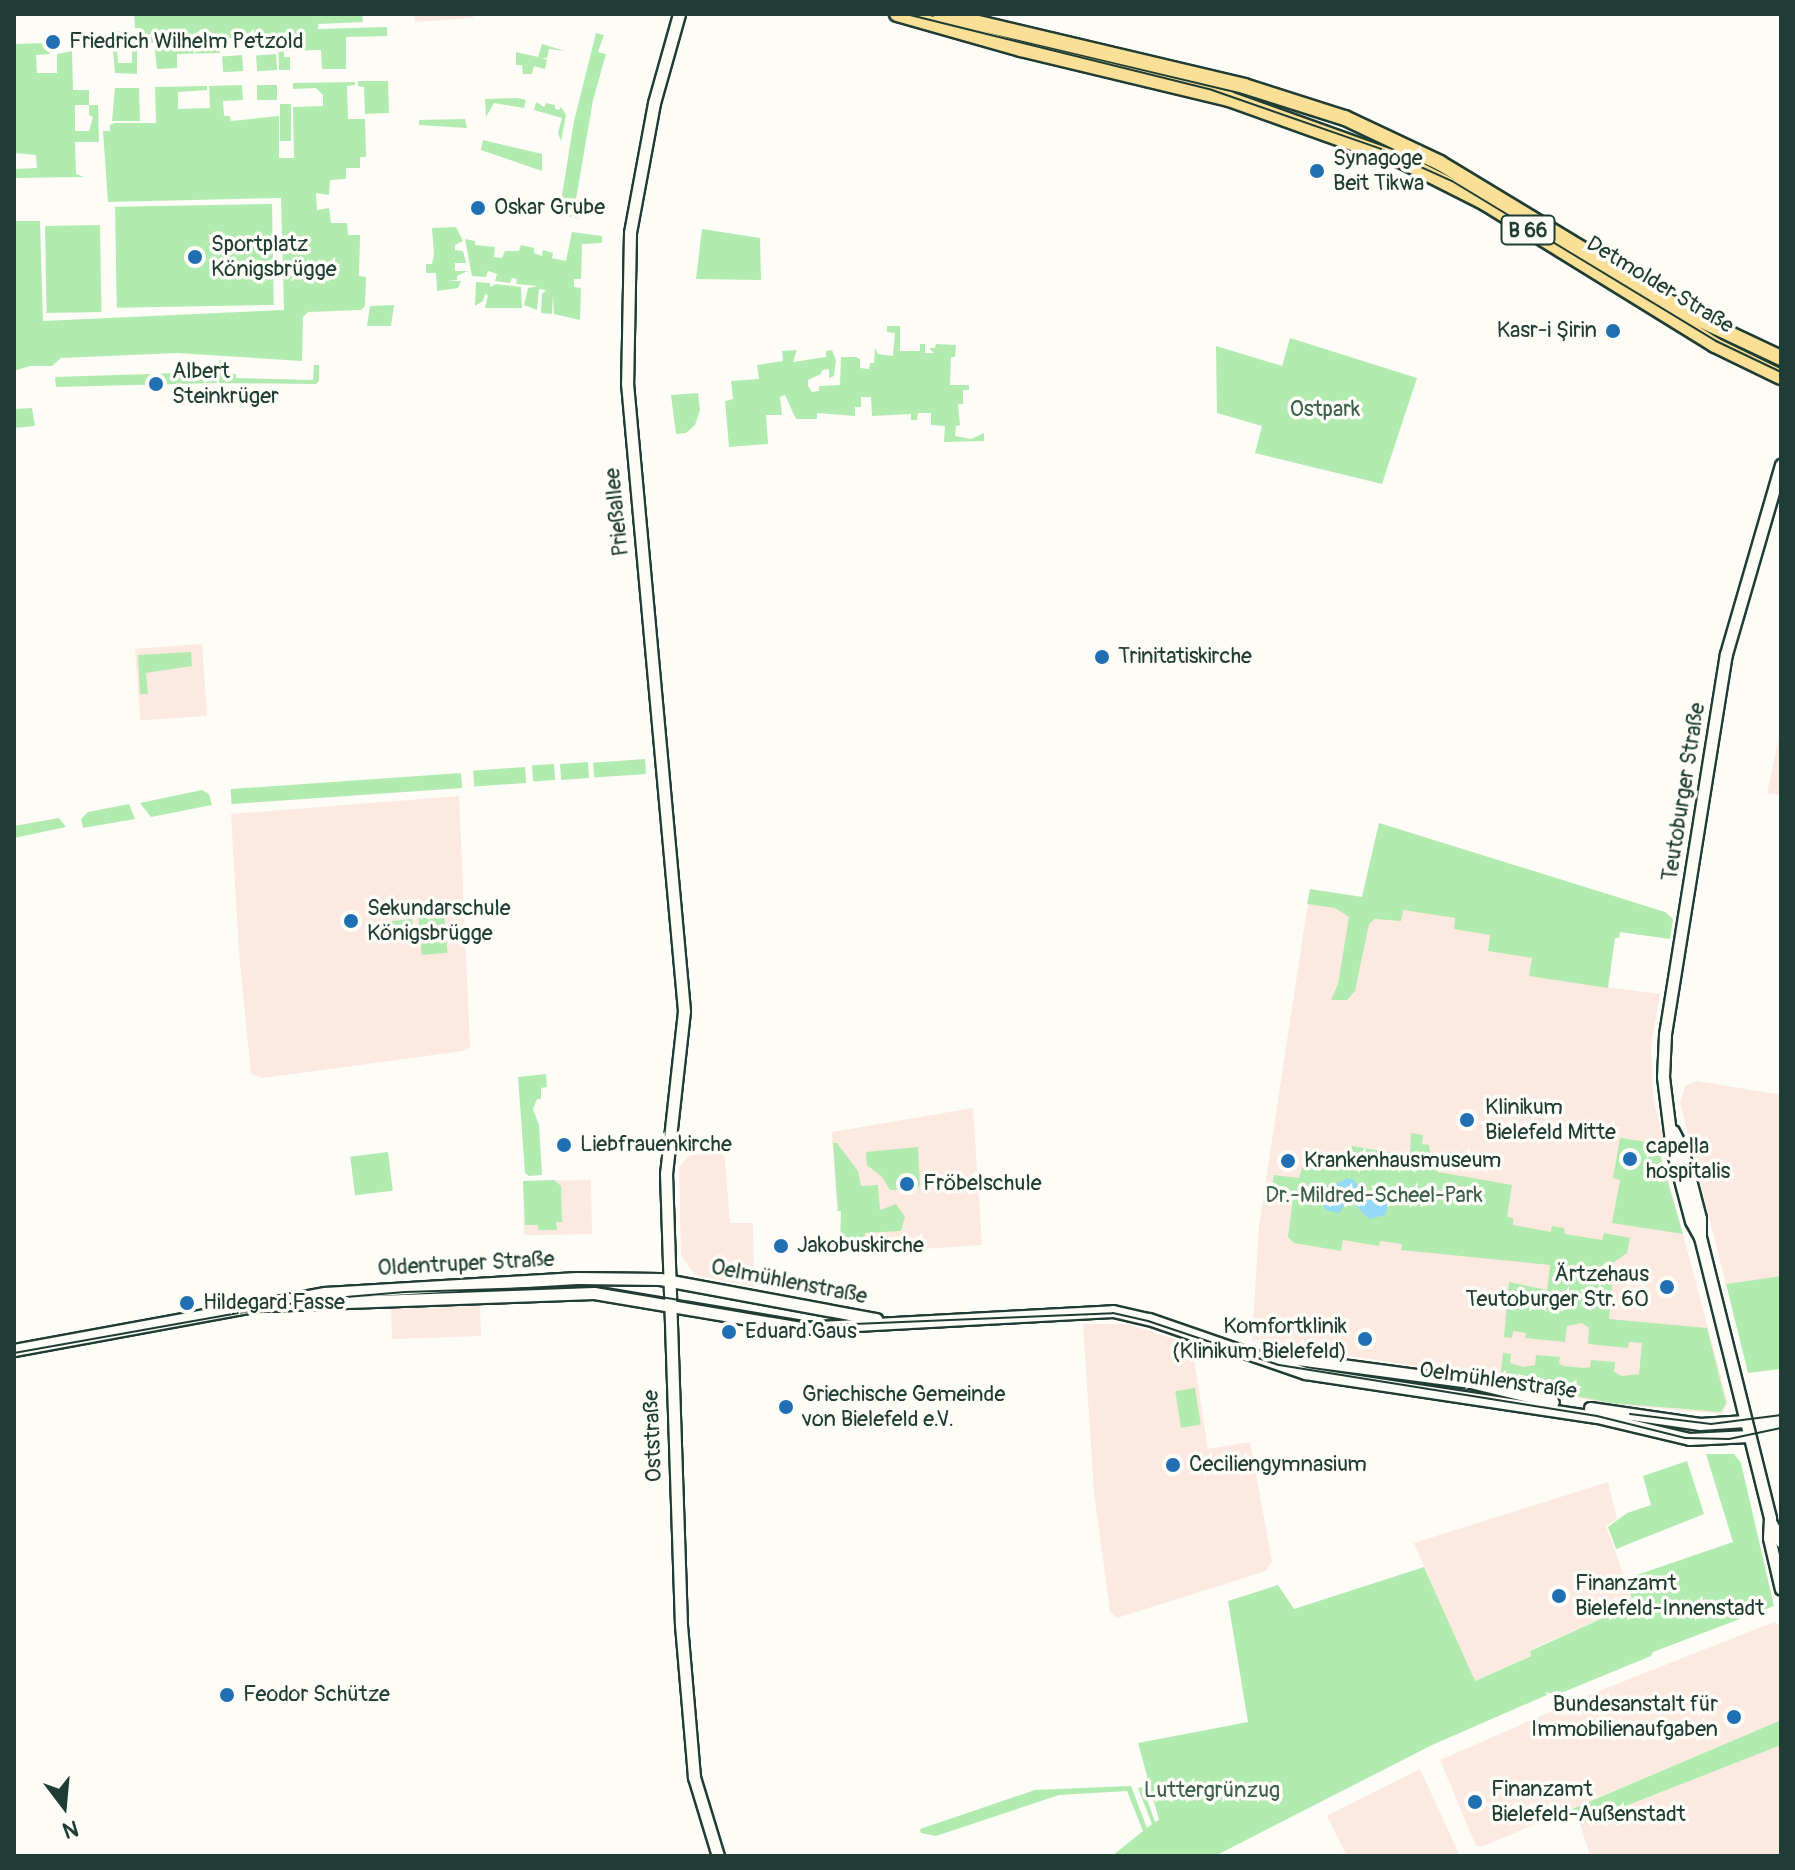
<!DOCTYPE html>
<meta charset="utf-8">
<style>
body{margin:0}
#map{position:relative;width:1795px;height:1870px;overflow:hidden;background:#fdfcf7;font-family:Pangolin,sans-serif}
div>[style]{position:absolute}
.built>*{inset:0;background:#fceae1;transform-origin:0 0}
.green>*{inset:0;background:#b1ebb0;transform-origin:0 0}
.water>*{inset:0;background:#96d8f8}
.roads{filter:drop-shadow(2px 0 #1f3d34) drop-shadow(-2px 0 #1f3d34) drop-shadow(0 2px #1f3d34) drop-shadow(0 -2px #1f3d34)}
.minor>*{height:11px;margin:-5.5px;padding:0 5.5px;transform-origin:5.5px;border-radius:5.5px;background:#fdfcf7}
.major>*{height:14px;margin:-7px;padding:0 7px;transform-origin:7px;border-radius:7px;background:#fadf96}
.tram>*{height:2px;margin:-1px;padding:0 1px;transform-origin:1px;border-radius:1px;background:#1f3d34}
.dots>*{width:22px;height:22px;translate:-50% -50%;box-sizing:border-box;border:4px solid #fdfcf7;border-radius:50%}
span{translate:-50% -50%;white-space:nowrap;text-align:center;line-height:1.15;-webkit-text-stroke:7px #fdfcf7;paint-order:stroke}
.shield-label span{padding:2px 6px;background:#fdfcf7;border:2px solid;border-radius:6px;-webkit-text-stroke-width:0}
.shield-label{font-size:20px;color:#1f3d34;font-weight:700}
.poi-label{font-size:22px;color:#1f3d34}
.left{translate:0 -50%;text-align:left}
.right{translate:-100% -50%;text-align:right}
.street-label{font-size:22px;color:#1f3d34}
.park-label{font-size:22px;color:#3c604d}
.frame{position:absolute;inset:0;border:16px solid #1f3d34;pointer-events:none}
.north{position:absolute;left:24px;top:1766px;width:80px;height:80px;-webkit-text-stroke:6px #fdfcf7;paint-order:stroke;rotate:164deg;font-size:22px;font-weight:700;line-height:32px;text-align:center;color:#1f3d34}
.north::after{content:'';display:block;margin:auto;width:28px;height:36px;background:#1f3d34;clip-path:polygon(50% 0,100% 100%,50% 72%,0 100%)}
</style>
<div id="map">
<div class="built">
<i style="clip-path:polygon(406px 14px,473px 14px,473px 18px,415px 22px,415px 17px)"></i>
<i style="left:202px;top:644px;width:72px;height:67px;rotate:86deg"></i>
<i style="clip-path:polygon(1781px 729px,1781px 795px,1767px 793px)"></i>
<i style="clip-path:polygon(459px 796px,470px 1047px,463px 1051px,263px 1078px,251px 1074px,239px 953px,231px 814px)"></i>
<i style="clip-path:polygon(1379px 823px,1665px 912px,1673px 919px,1670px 939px,1620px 932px,1619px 938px,1615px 938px,1608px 987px,1660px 994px,1651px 1046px,1653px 1097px,1664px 1143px,1663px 1159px,1728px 1403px,1722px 1414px,1610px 1404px,1548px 1393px,1499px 1379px,1252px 1341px,1259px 1226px,1310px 889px,1362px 897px)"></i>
<i style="clip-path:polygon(1697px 1081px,1781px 1095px,1781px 1276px,1726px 1284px,1680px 1103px,1685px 1086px)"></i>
<i style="clip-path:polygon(973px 1108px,982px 1245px,906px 1250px,905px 1245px,840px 1254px,841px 1212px,837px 1211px,832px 1132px)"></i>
<i style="clip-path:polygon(724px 1149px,730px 1223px,753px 1223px,754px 1287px,695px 1275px,681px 1255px,679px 1168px,688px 1156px)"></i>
<i style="left:591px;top:1180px;width:54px;height:68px;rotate:89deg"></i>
<i style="left:480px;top:1306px;width:30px;height:89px;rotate:88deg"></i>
<i style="clip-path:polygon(1083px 1324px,1128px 1324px,1192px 1345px,1208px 1449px,1250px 1442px,1272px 1561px,1266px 1571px,1117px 1618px,1110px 1612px,1094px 1492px)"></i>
<i style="clip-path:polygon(1608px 1482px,1617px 1519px,1606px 1526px,1634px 1604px,1530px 1650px,1532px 1655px,1474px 1681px,1414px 1543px)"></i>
<i style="clip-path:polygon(1774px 1622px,1781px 1626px,1781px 1720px,1481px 1847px,1476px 1846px,1440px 1760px,1589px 1695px)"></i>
<i style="clip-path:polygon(1781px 1745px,1781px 1856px,1590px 1856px,1580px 1824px)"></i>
<i style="clip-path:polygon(1420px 1769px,1460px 1856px,1343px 1856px,1346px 1854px,1327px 1816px)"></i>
</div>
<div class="green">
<i style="clip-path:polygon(134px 14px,362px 14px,363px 22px,318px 24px,318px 29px,387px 27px,387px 36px,346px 37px,346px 69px,322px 69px,321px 50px,284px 51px,284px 57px,290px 57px,290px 70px,279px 70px,278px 39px,283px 39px,283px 35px,249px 40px,220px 37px,220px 53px,177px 54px,177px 68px,157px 69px,154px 43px,113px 44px,113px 31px,141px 34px,141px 28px,135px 28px)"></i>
<i style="clip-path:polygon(596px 33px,604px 35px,598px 52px,606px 54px,593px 100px,576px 199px,567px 198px,565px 213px,581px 219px,559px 214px,574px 121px)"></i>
<i style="clip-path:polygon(evenodd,50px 43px,50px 54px,36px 55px,37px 73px,57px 73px,57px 54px,72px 51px,73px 90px,89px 90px,89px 105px,98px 105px,99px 142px,75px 142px,76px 174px,84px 177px,14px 178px,14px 169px,37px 168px,36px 155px,14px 153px,14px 44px,50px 43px,75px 105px,89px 105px,89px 115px,93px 117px,89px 131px,75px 131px,75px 105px)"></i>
<i style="clip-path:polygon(542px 44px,565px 51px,549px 49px,547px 58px,542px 58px,547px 60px,545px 69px,534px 66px,532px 74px,523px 74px,522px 65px,516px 65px,516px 52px,538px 57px)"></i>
<i style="clip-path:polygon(137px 45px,137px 74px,115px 73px,113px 50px,117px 50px,118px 63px,132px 63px,132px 46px)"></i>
<i style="left:276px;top:54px;width:16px;height:20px;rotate:86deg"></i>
<i style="left:242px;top:55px;width:16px;height:20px;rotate:86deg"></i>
<i style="clip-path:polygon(358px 81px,388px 81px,389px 113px,365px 114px,364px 87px,358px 86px)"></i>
<i style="clip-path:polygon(355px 82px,355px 85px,347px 86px,348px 119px,365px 119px,366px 157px,360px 157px,360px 168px,346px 168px,346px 179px,330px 180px,329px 195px,316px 193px,317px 210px,329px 208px,331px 223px,347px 223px,348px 235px,360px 235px,359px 276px,366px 277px,365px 306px,361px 310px,308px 312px,303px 317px,302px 361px,177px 353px,61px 358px,52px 366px,30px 366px,14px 371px,14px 221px,40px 221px,43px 321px,284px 310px,281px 198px,108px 202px,103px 131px,110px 131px,110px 125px,115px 123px,156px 123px,155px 87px,207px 86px,207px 90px,178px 92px,178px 109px,210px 108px,209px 86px,242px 85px,243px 100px,223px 101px,224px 116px,230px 116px,231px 121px,279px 116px,279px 158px,294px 158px,293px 107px,323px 106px,323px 95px,316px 88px,293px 89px,293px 83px)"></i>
<i style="left:257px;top:85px;width:20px;height:15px"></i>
<i style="clip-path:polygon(115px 88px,139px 88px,140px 121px,112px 121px)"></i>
<i style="clip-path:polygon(517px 98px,526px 100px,524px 108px,494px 103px,486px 117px,485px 99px)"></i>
<i style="clip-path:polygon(536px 102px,544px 107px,546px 103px,555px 105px,555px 109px,559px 110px,561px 107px,566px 115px,561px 141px,558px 133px,562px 118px,534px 110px)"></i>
<i style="left:280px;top:104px;width:11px;height:37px"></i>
<i style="clip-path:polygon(465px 119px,467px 128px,419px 125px,419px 120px)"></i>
<i style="clip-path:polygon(483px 140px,542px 154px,542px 171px,481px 150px)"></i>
<i style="left:272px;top:204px;width:101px;height:157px;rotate:89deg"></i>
<i style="left:100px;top:225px;width:87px;height:55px;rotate:89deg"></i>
<i style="clip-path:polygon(456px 227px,463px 241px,455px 245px,455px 250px,463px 251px,466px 263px,455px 263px,455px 271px,468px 271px,457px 276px,457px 280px,448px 281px,461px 281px,458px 288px,437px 291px,436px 273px,426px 273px,426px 264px,432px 264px,434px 254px,432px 228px)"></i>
<i style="clip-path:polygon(702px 229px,760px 238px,761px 280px,696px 279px)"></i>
<i style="clip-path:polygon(572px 232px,602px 236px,602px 243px,582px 244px,581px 279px,574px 279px,574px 287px,581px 288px,580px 320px,554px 314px,553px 295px,552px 314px,541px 313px,542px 294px,546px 290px,539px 289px,537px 310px,524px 305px,528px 288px,538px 286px,516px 284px,517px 279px,512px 278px,510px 283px,495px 281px,497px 274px,488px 271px,486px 277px,472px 276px,465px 239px,475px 241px,475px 245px,495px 247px,494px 257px,502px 258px,505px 251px,519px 251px,521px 245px,534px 248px,534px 253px,542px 256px,543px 250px,553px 253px,552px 258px,566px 261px)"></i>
<i style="clip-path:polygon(476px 282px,490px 283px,490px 287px,496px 284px,521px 287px,522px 308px,485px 308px,488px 295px,485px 294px,483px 301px,475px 306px)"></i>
<i style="clip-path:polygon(394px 305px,391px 326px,367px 326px,370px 306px)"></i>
<i style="clip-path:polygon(887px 326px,900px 326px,900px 351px,920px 351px,920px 344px,925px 344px,925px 353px,934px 353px,929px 348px,935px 348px,936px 344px,956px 345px,955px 357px,951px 357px,950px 385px,969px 385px,969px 390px,963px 390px,963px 404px,958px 404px,960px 425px,956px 426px,955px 436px,971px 439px,984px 433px,984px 441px,944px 442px,945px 426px,931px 425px,931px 413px,918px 413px,917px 420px,911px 420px,911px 414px,872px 416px,871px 397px,861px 397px,861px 407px,855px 407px,855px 416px,817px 413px,817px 419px,796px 419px,785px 395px,780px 397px,782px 415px,766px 415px,768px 444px,729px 447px,725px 401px,733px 399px,731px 381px,759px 379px,757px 365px,783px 361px,782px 351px,797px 350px,793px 362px,826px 357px,826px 351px,832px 350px,836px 360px,834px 376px,829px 378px,829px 369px,822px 370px,821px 374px,808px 380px,808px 386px,812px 392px,819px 391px,819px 386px,840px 385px,841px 357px,856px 357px,860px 359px,860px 368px,869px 369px,870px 363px,874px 363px,875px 348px,878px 354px,893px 356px,895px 333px,887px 332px)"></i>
<i style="clip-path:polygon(1290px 338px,1417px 378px,1382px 484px,1255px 453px,1262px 426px,1217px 413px,1216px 346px,1282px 366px)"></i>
<i style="clip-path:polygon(225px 359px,224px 373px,236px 374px,236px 378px,313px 380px,314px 365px,319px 365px,319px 381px,316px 384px,219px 383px,219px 361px)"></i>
<i style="clip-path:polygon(211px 368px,216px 368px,217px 383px,56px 387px,55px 377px,210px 372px)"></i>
<i style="clip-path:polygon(698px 393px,700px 410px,695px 425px,686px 433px,676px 434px,671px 395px)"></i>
<i style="clip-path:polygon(32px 408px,35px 426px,14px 428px,14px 409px)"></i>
<i style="clip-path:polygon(191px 652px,192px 666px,146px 673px,148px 694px,140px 694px,138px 655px)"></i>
<i style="left:645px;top:759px;width:15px;height:52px;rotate:86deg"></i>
<i style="left:588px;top:762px;width:16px;height:28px;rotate:86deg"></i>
<i style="left:554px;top:764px;width:16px;height:22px;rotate:86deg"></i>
<i style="left:525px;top:767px;width:16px;height:52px;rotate:86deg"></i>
<i style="left:461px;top:773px;width:15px;height:231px;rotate:86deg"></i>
<i style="clip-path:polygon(202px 790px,209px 794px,212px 805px,151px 817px,140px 803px)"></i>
<i style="clip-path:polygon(129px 804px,135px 819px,83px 828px,81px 819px,88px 812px)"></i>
<i style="clip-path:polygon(59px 818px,66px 827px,14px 838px,14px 826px)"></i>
<i style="clip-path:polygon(1379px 823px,1665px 912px,1673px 919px,1670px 939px,1620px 932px,1619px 938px,1615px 938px,1608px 988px,1529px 976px,1532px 958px,1488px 951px,1490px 935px,1454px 929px,1455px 918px,1403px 910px,1401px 921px,1375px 919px,1369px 924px,1355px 991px,1347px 1000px,1331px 1000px,1338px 984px,1349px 917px,1335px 908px,1307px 904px,1310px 889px,1362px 897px)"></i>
<i style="left:443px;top:901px;width:52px;height:26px;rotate:85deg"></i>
<i style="left:412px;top:919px;width:20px;height:32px;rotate:84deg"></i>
<i style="clip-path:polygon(546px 1074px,547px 1087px,541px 1088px,541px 1099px,537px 1099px,533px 1109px,539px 1125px,542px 1175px,529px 1176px,525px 1173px,518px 1077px)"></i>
<i style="clip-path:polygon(1411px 1133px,1423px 1135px,1422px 1144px,1429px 1145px,1431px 1158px,1440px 1161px,1438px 1172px,1512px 1185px,1507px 1217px,1513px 1218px,1513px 1225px,1551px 1232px,1552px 1226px,1564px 1228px,1565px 1234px,1602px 1240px,1604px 1233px,1630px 1238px,1627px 1253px,1614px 1262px,1609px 1319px,1707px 1328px,1726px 1403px,1721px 1412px,1611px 1403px,1500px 1381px,1503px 1353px,1511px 1354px,1510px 1363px,1523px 1367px,1535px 1365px,1536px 1355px,1560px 1357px,1559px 1364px,1564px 1366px,1585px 1368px,1590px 1367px,1591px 1360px,1615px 1362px,1614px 1372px,1622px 1376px,1639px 1374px,1642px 1343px,1629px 1342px,1628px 1348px,1588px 1344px,1589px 1328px,1582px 1323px,1567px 1326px,1565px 1342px,1525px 1338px,1526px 1333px,1513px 1331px,1512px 1338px,1504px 1337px,1509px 1282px,1547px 1290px,1550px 1265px,1401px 1250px,1402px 1244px,1380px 1241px,1379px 1246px,1343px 1240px,1341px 1251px,1294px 1243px,1288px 1237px,1293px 1197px,1271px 1194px,1274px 1175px,1299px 1178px,1307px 1150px,1350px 1157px,1352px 1146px,1410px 1156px)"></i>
<i style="clip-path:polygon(1620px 1138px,1661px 1144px,1661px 1159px,1683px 1234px,1612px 1223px,1620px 1180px,1613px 1178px)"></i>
<i style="clip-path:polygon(833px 1143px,837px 1143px,858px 1171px,861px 1186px,878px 1185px,880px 1210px,896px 1204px,905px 1217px,901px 1231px,865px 1233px,865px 1252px,840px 1253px,841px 1211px,838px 1211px)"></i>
<i style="clip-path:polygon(918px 1147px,920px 1185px,916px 1190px,890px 1190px,882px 1177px,867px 1165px,866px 1152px)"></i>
<i style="left:388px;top:1152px;width:39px;height:38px;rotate:83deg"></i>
<i style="clip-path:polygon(554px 1180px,561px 1186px,562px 1222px,556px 1222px,557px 1230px,538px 1230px,538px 1225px,525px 1225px,523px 1181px)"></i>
<i style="clip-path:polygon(1781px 1276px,1781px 1369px,1748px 1373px,1726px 1284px)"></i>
<i style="left:1195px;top:1388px;width:37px;height:20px;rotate:81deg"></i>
<i style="clip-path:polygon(1706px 1454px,1734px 1454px,1741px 1463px,1774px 1606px,1653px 1652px,1651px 1656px,1561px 1693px,1556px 1691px,1432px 1745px,1215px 1856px,1112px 1856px,1143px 1831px,1127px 1791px,1059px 1795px,936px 1836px,921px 1833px,920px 1829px,1035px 1790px,1131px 1786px,1147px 1828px,1152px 1824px,1138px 1788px,1143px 1787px,1155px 1822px,1159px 1820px,1138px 1743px,1248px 1722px,1228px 1601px,1278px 1585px,1294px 1609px,1424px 1567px,1475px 1681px,1531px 1656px,1530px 1651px,1634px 1604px,1625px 1579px,1733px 1542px)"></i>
<i style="clip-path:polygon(1687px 1461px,1704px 1514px,1616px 1549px,1608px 1527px,1627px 1513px,1651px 1505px,1643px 1476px)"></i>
<i style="clip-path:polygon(1781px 1720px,1781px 1745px,1580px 1824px,1575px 1815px,1565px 1812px)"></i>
</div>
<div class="water">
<i style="clip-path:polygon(1348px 1178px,1354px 1180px,1365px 1198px,1378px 1188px,1387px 1190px,1389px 1202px,1385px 1215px,1369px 1219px,1352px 1202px,1344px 1205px,1339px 1213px,1326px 1210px,1322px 1203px,1324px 1190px)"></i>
</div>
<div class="roads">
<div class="minor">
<i style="left:679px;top:14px;width:92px;rotate:105.7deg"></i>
<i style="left:654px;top:103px;width:132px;rotate:100.5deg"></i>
<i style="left:630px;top:233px;width:150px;rotate:91.1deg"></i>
<i style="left:627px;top:383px;width:631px;rotate:84.81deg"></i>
<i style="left:684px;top:1011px;width:163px;rotate:96.3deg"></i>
<i style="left:666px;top:1173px;width:452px;rotate:88.1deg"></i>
<i style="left:681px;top:1625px;width:153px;rotate:85.1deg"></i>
<i style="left:694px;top:1777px;width:83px;rotate:73.1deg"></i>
<i style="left:1673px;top:1131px;width:20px;rotate:63deg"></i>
<i style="left:1682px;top:1149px;width:71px;rotate:75.4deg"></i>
<i style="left:1700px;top:1218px;width:19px;rotate:90deg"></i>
<i style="left:1700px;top:1237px;width:290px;rotate:76deg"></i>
<i style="left:1770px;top:1518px;width:20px;rotate:93deg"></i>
<i style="left:1769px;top:1538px;width:52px;rotate:76.8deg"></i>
<i style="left:1700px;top:1237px;width:18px;rotate:-119deg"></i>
<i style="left:1691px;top:1221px;width:74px;rotate:-104.8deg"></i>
<i style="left:1672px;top:1149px;width:73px;rotate:-97.1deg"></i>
<i style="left:1663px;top:1077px;width:43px;rotate:-87.3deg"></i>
<i style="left:1665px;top:1034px;width:385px;rotate:-80.9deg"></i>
<i style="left:1726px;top:654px;width:197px;rotate:-73.8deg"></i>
<i style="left:266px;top:1305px;width:328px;rotate:-2.1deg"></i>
<i style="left:594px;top:1293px;width:210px;rotate:9.6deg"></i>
<i style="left:801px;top:1328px;width:312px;rotate:-3.1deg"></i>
<i style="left:1113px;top:1311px;width:37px;rotate:13deg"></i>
<i style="left:1149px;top:1319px;width:165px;rotate:19.1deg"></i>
<i style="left:1305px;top:1373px;width:295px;rotate:8.6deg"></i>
<i style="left:1597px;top:1417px;width:95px;rotate:13.4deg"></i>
<i style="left:1689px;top:1439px;width:60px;rotate:-2.9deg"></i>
<i style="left:14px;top:1350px;width:316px;rotate:-10.4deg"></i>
<i style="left:325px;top:1293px;width:252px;rotate:-3.4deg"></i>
<i style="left:577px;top:1278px;width:83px;rotate:0.7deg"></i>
<i style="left:660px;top:1279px;width:220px;rotate:10.5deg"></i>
<i style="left:1267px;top:1355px;width:205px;rotate:7.6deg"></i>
<i style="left:1470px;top:1382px;width:85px;rotate:13.5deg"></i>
<i style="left:1590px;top:1408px;width:111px;rotate:8.3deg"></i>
<i style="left:1700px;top:1424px;width:45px;rotate:-3.8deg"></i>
<i style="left:1771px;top:1523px;width:21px;rotate:62deg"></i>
</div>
<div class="major">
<i style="left:897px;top:14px;width:129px;rotate:15.8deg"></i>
<i style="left:1021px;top:49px;width:214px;rotate:13.5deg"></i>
<i style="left:1229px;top:99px;width:184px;rotate:19.7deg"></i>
<i style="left:1402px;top:161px;width:93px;rotate:26.8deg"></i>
<i style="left:1485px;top:203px;width:270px;rotate:31.7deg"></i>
<i style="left:1715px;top:345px;width:73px;rotate:25.9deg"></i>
<i style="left:940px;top:14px;width:312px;rotate:13.3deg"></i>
<i style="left:1244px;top:86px;width:106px;rotate:17.6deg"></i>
<i style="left:1345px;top:118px;width:105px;rotate:25.3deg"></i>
<i style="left:1440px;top:163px;width:299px;rotate:31.2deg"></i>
<i style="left:1696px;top:318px;width:94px;rotate:25.2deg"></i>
</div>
</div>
<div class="tram">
<i style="left:906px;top:14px;width:315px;rotate:13.9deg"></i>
<i style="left:1212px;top:90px;width:179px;rotate:19.2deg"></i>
<i style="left:1381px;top:149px;width:78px;rotate:24.3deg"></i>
<i style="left:1452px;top:181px;width:309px;rotate:31.2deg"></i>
<i style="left:1716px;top:341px;width:72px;rotate:25.5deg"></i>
<i style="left:14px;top:1353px;width:302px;rotate:-10.1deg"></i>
<i style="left:311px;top:1300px;width:94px;rotate:-4.9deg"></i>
<i style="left:405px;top:1292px;width:191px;rotate:-1.8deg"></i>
<i style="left:596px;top:1286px;width:237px;rotate:9.5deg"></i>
<i style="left:830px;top:1325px;width:283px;rotate:-2.4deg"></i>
<i style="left:1113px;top:1313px;width:36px;rotate:13deg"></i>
<i style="left:1148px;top:1321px;width:138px;rotate:18.6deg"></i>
<i style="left:1279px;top:1365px;width:322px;rotate:9.1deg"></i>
<i style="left:1597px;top:1416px;width:91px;rotate:14deg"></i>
<i style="left:1685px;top:1438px;width:44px;rotate:1.3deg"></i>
<i style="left:1729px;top:1439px;width:53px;rotate:-11.9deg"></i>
<i style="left:1630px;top:1414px;width:82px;rotate:7deg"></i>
<i style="left:1711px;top:1424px;width:71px;rotate:-7.3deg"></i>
</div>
<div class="dots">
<i style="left:53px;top:42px;background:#1f6fb2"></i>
<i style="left:1317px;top:171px;background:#1f6fb2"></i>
<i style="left:478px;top:208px;background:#1f6fb2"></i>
<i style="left:195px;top:257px;background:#1f6fb2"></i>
<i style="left:1613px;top:331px;background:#1f6fb2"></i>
<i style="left:156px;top:384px;background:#1f6fb2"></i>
<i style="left:1102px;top:657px;background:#1f6fb2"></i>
<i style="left:351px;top:921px;background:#1f6fb2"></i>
<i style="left:1467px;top:1120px;background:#1f6fb2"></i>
<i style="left:564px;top:1145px;background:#1f6fb2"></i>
<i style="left:1630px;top:1159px;background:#1f6fb2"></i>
<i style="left:1288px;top:1161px;background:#1f6fb2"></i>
<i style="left:907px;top:1184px;background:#1f6fb2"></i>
<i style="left:781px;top:1246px;background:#1f6fb2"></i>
<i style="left:1667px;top:1287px;background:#1f6fb2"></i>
<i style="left:187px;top:1303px;background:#1f6fb2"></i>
<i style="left:729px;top:1332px;background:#1f6fb2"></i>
<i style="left:1365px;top:1339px;background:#1f6fb2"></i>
<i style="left:786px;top:1407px;background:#1f6fb2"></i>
<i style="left:1173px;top:1465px;background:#1f6fb2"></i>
<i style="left:1559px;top:1596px;background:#1f6fb2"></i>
<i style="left:227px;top:1695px;background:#1f6fb2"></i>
<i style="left:1734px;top:1717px;background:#1f6fb2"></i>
<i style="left:1475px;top:1802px;background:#1f6fb2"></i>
</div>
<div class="shield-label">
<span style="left:1528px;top:230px">B 66</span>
</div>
<div class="poi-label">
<span class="left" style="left:69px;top:42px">Friedrich Wilhelm Petzold</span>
<span class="left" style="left:1333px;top:171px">Synagoge<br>Beit Tikwa</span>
<span class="left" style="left:494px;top:208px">Oskar Grube</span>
<span class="left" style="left:211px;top:257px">Sportplatz<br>Königsbrügge</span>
<span class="right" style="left:1597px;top:331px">Kasr-i Şirin</span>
<span class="left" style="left:172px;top:384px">Albert<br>Steinkrüger</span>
<span class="left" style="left:1118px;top:657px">Trinitatiskirche</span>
<span class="left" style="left:367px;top:921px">Sekundarschule<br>Königsbrügge</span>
<span class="left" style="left:1485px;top:1120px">Klinikum<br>Bielefeld Mitte</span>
<span class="left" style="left:580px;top:1145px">Liebfrauenkirche</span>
<span class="left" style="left:1646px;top:1159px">capella<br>hospitalis</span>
<span class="left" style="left:1304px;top:1161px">Krankenhausmuseum</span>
<span class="left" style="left:923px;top:1184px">Fröbelschule</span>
<span class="left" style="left:797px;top:1246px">Jakobuskirche</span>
<span class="right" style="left:1649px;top:1287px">Ärtzehaus<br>Teutoburger Str. 60</span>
<span class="left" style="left:203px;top:1303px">Hildegard Fasse</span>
<span class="right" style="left:1347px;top:1339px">Komfortklinik<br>(Klinikum Bielefeld)</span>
<span class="left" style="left:745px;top:1332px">Eduard Gaus</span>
<span class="left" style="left:802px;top:1407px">Griechische Gemeinde<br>von Bielefeld e.V.</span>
<span class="left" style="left:1189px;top:1465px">Ceciliengymnasium</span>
<span class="left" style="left:1575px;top:1596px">Finanzamt<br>Bielefeld-Innenstadt</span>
<span class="left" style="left:243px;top:1695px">Feodor Schütze</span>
<span class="right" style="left:1718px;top:1717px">Bundesanstalt für<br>Immobilienaufgaben</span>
<span class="left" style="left:1491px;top:1802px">Finanzamt<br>Bielefeld-Außenstadt</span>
</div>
<div class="street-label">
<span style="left:1660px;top:285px;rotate:31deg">Detmolder Straße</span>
<span style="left:617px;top:512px;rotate:-96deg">Prießallee</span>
<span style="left:1684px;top:792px;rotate:-81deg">Teutoburger Straße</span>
<span style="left:466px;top:1264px;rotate:-3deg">Oldentruper Straße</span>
<span style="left:789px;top:1282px;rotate:11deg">Oelmühlenstraße</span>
<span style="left:1498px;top:1381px;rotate:8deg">Oelmühlenstraße</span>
<span style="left:653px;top:1436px;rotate:-92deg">Oststraße</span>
</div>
<div class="park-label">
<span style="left:1325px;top:410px">Ostpark</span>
<span style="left:1374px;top:1196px">Dr.-Mildred-Scheel-Park</span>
<span style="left:1212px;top:1791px">Luttergrünzug</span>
</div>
<div class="frame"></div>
<div class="north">N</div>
</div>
